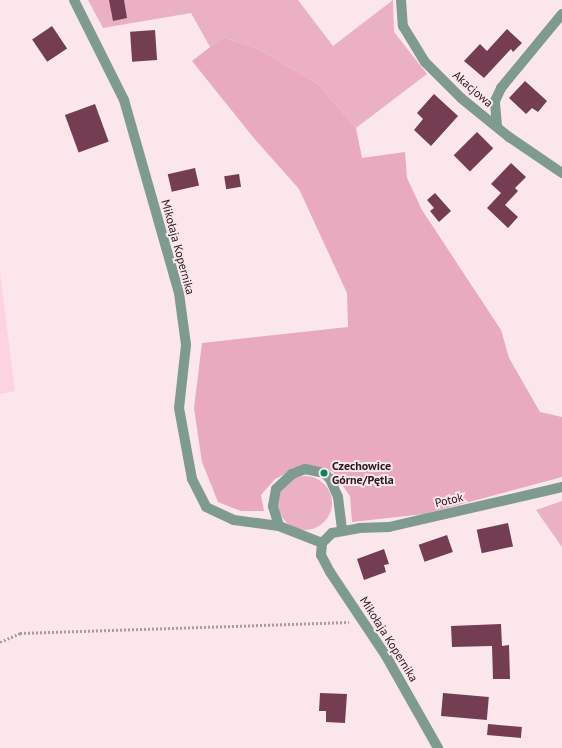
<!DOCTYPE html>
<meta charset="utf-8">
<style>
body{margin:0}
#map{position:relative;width:562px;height:748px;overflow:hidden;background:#fbe6ec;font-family:"PT Sans",sans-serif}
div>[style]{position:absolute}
.built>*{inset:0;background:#fed3e1}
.green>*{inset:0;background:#e9b1c3}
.round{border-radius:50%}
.forest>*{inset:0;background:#e9a9be}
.building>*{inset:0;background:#743d52;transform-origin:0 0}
.path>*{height:2.5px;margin-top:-1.25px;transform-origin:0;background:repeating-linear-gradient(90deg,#ab999f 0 2px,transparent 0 4px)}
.minor>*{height:10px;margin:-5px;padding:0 5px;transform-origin:5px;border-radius:5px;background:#7f9b90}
.dots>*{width:11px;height:11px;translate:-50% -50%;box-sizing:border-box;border:2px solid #fbe6ec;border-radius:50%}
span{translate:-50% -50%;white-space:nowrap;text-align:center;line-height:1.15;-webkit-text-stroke:4px #fbe6ec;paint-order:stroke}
.street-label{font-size:12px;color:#261a1e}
.poi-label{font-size:12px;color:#261a1e;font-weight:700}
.left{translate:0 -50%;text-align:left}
</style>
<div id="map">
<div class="built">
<i style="clip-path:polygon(0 272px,15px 391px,0 394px)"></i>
</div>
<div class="green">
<i style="clip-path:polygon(88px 0,298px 0,333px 46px,393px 0,394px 32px,427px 74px,356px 128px,318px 84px,258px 49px,223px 37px,210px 47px,191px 13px,103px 28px)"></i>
<i class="round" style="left:278px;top:476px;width:54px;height:54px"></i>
<i style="clip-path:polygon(562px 501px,562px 547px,536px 510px)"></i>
</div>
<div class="forest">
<i style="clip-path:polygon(223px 37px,258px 49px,318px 84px,356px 128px,362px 158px,405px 152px,407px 178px,422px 210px,501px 330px,509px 358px,540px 412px,562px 417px,562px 477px,424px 514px,352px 522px,350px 496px,332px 471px,303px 465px,275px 479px,261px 495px,264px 511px,241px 511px,218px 502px,202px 462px,194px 408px,202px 343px,348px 327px,347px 293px,299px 189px,253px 137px,192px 61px)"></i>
</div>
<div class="building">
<i style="clip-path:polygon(109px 0,124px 0,127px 18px,113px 21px)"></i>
<i style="left:52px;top:26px;width:27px;height:24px;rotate:56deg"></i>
<i style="clip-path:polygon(507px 29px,522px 43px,513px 52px,511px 49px,484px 78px,464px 61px,480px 44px,487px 51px)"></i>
<i style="left:155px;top:30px;width:30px;height:25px;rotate:86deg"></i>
<i style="clip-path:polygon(525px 81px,547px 101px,538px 112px,532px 108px,526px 114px,509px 98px)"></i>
<i style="clip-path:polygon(434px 94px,458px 116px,431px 146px,414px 130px,423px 119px,417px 113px)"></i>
<i style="left:95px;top:104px;width:40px;height:32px;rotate:70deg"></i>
<i style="left:477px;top:132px;width:23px;height:33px;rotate:45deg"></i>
<i style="clip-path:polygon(511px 163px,526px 177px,515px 188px,518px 191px,505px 205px,518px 217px,508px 228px,487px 208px,501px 193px,491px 184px)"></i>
<i style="left:195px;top:168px;width:18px;height:28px;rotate:77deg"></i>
<i style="left:239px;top:174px;width:13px;height:15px;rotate:81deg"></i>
<i style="clip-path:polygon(435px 193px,451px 211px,439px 222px,430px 211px,434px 208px,427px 200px)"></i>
<i style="left:508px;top:523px;width:24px;height:32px;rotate:78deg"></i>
<i style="left:447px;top:535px;width:18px;height:30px;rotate:71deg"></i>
<i style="clip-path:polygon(384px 549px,389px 564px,384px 565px,386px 572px,364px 580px,357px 559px)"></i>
<i style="clip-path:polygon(501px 624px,502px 646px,509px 645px,510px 679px,493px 679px,492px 646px,452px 647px,451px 626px)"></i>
<i style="clip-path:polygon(320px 693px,347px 694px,345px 723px,326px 722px,326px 711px,319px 711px)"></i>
<i style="left:443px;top:693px;width:46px;height:23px;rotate:5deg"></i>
<i style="left:488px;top:724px;width:34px;height:11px;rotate:5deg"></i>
</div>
<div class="path">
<i style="left:0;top:642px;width:22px;rotate:-24deg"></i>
<i style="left:20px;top:633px;width:329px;rotate:-1.9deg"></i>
</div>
<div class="minor">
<i style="left:74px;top:0;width:112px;rotate:63.4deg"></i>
<i style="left:124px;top:100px;width:201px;rotate:74.1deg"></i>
<i style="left:179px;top:293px;width:52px;rotate:82.3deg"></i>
<i style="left:186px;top:345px;width:63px;rotate:96.3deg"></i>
<i style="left:179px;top:408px;width:72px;rotate:79.6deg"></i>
<i style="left:192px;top:479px;width:31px;rotate:63deg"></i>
<i style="left:206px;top:507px;width:31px;rotate:25deg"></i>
<i style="left:234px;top:520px;width:45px;rotate:7.6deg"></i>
<i style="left:279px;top:526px;width:46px;rotate:21.6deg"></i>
<i style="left:401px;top:0;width:26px;rotate:86deg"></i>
<i style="left:403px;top:26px;width:42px;rotate:58.6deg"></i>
<i style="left:425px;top:62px;width:51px;rotate:45deg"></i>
<i style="left:461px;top:98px;width:62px;rotate:39.1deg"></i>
<i style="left:509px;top:137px;width:64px;rotate:34.2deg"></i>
<i style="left:497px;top:126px;width:25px;rotate:-95deg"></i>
<i style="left:495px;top:101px;width:14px;rotate:-65deg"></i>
<i style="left:501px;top:88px;width:96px;rotate:-50.5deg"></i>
<i style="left:279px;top:526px;width:21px;rotate:-107deg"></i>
<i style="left:273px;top:506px;width:17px;rotate:-80deg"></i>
<i style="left:276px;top:489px;width:22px;rotate:-43deg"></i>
<i style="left:292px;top:474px;width:14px;rotate:-21deg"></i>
<i style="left:305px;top:469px;width:19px;rotate:12deg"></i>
<i style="left:324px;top:473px;width:8px;rotate:45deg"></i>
<i style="left:330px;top:479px;width:20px;rotate:66deg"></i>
<i style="left:338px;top:497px;width:34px;rotate:83deg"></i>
<i style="left:322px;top:543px;width:14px;rotate:-45deg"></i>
<i style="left:332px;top:533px;width:27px;rotate:-10deg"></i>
<i style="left:359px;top:528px;width:30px;rotate:-2deg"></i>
<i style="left:389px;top:527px;width:178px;rotate:-13deg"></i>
<i style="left:322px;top:543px;width:12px;rotate:95deg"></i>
<i style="left:321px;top:555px;width:19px;rotate:62deg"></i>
<i style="left:330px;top:572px;width:101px;rotate:56.3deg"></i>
<i style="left:386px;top:656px;width:106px;rotate:60.5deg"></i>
</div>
<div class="dots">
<i style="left:324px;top:473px;background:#078364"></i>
</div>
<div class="street-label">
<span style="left:473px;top:89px;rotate:41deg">Akacjowa</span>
<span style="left:178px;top:247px;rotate:75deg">Mikołaja Kopernika</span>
<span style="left:449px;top:500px;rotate:-13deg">Potok</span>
<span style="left:389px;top:639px;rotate:58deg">Mikołaja Kopernika</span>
</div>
<div class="poi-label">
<span class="left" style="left:332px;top:473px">Czechowice<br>Górne/Pętla</span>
</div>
</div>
